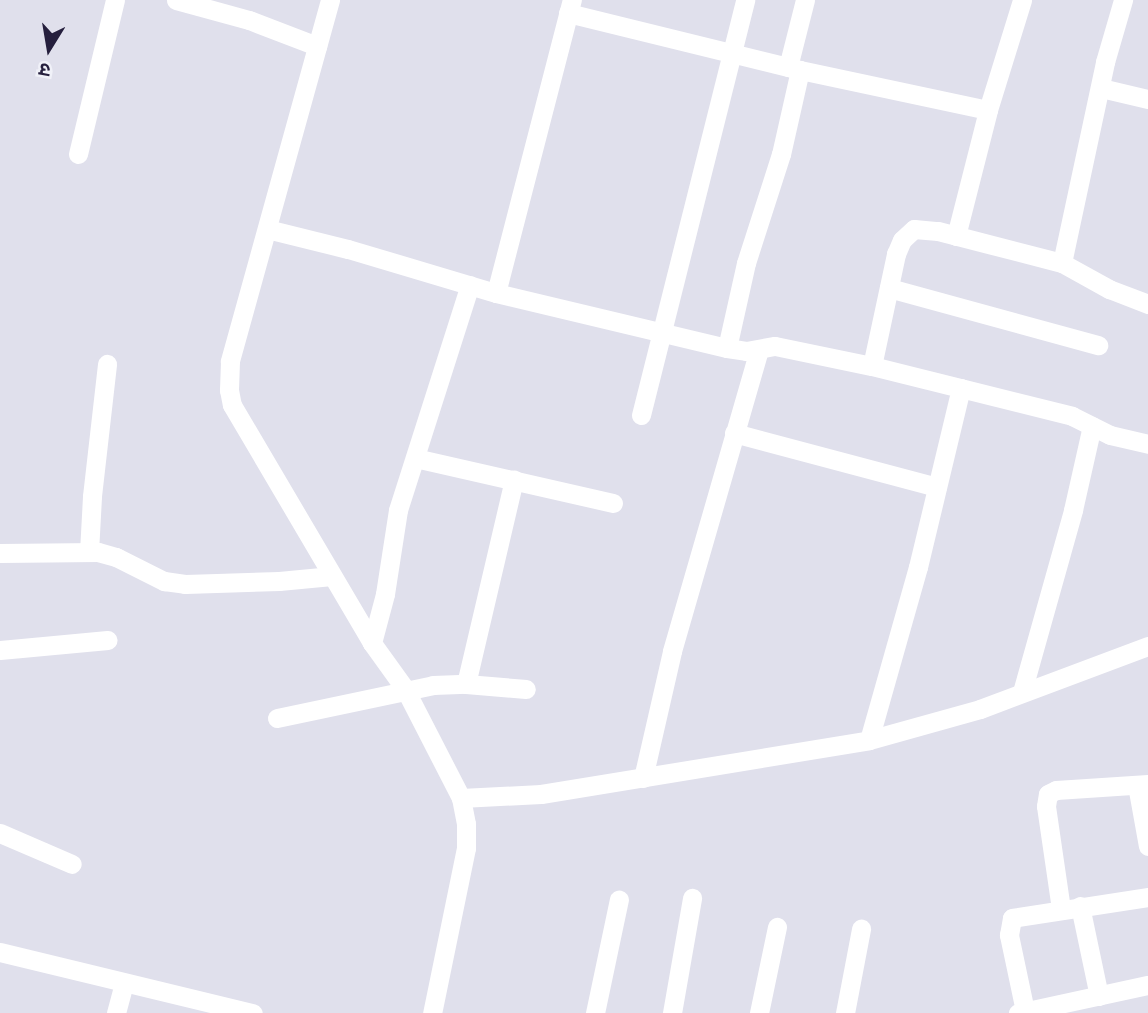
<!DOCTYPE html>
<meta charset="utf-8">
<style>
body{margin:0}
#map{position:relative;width:1148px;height:1013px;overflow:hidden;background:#e0e0ec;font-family:Roboto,"Noto Sans Devanagari",sans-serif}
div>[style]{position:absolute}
.minor>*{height:19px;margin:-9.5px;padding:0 9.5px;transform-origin:9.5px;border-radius:9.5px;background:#fff}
.tertiary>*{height:19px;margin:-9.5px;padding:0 9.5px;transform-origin:9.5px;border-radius:9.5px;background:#fff}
span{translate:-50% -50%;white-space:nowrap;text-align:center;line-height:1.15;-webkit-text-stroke:7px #f0f1f8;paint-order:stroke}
.north{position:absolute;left:14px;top:14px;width:70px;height:70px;-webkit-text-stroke:5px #f0f1f8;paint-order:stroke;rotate:191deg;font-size:19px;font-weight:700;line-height:28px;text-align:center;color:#251f3d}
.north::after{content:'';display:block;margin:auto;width:24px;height:32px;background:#251f3d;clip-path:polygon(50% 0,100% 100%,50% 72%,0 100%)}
</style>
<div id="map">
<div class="minor">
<i style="left:176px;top:0;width:76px;rotate:15.3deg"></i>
<i style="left:249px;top:20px;width:73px;rotate:20.9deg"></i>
<i style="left:568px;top:13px;width:239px;rotate:13.8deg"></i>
<i style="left:800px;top:70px;width:192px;rotate:12deg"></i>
<i style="left:788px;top:67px;width:69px;rotate:-75.8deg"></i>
<i style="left:800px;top:70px;width:86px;rotate:102.7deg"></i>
<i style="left:781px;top:154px;width:114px;rotate:107.8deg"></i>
<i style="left:746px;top:263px;width:87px;rotate:102.6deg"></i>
<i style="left:727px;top:348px;width:19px;rotate:9deg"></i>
<i style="left:746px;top:351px;width:29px;rotate:-10deg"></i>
<i style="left:775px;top:346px;width:99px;rotate:11.7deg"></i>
<i style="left:872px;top:366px;width:206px;rotate:14deg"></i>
<i style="left:1072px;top:416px;width:42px;rotate:26.6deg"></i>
<i style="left:1110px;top:435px;width:39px;rotate:13deg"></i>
<i style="left:1101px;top:88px;width:48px;rotate:13.2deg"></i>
<i style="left:78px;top:154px;width:158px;rotate:-76.5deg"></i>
<i style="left:267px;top:229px;width:83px;rotate:13.9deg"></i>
<i style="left:348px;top:249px;width:154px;rotate:16.6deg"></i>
<i style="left:496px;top:293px;width:237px;rotate:13.4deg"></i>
<i style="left:956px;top:236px;width:130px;rotate:-75.7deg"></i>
<i style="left:988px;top:110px;width:115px;rotate:-72.8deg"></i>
<i style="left:1062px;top:263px;width:206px;rotate:-77.9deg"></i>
<i style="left:1105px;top:62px;width:65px;rotate:-73.8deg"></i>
<i style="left:889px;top:288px;width:217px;rotate:15.3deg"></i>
<i style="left:496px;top:293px;width:303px;rotate:-75.5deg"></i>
<i style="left:872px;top:366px;width:115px;rotate:-77.9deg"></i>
<i style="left:896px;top:254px;width:15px;rotate:-67deg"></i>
<i style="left:902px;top:240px;width:16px;rotate:-43deg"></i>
<i style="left:914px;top:229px;width:24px;rotate:5deg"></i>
<i style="left:938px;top:231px;width:128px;rotate:14.5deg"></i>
<i style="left:1062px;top:263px;width:54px;rotate:29deg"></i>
<i style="left:1109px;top:289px;width:42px;rotate:21deg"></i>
<i style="left:641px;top:415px;width:428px;rotate:-75.9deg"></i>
<i style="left:734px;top:433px;width:210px;rotate:14.9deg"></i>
<i style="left:415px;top:458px;width:203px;rotate:12.8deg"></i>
<i style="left:89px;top:552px;width:56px;rotate:-86.9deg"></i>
<i style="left:92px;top:496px;width:133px;rotate:-83.5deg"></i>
<i style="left:0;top:553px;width:98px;rotate:-0.6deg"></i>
<i style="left:98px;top:552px;width:19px;rotate:16deg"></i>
<i style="left:116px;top:557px;width:54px;rotate:26.6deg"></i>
<i style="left:164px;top:581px;width:21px;rotate:8deg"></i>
<i style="left:185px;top:584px;width:94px;rotate:-1.8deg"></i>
<i style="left:279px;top:581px;width:53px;rotate:-5.4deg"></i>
<i style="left:372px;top:643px;width:51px;rotate:-75.1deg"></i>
<i style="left:385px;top:594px;width:85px;rotate:-81.2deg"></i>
<i style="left:398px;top:510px;width:236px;rotate:-72.3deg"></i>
<i style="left:0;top:650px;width:108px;rotate:-5.3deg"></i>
<i style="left:466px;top:684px;width:210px;rotate:-76.8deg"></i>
<i style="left:1022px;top:692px;width:189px;rotate:-74.3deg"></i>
<i style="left:1073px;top:510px;width:86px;rotate:-77.3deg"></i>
<i style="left:277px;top:718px;width:159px;rotate:-11.9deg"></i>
<i style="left:433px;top:685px;width:33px;rotate:-2deg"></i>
<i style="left:466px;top:684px;width:60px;rotate:4.8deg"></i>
<i style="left:869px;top:740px;width:180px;rotate:-74.2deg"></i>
<i style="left:918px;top:567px;width:184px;rotate:-76.5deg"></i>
<i style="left:643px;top:778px;width:130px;rotate:-77.1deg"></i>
<i style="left:672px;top:651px;width:314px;rotate:-73.9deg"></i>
<i style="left:1137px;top:785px;width:62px;rotate:79.8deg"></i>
<i style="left:461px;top:798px;width:80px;rotate:-2.9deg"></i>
<i style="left:541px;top:794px;width:332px;rotate:-9.3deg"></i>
<i style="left:869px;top:740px;width:115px;rotate:-15.6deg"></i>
<i style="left:980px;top:709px;width:179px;rotate:-20.6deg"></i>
<i style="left:0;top:833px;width:78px;rotate:23.3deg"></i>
<i style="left:1080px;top:906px;width:92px;rotate:78.1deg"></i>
<i style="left:1061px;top:909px;width:104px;rotate:-98.3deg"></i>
<i style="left:1046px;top:806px;width:12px;rotate:-81deg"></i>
<i style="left:1048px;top:794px;width:9px;rotate:-27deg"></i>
<i style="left:1056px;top:790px;width:92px;rotate:-3.7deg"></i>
<i style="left:0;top:952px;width:260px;rotate:13.6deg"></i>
<i style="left:1025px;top:1011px;width:78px;rotate:-101.9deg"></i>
<i style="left:1009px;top:935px;width:17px;rotate:-80deg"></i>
<i style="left:1012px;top:918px;width:138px;rotate:-8.8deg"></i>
<i style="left:116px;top:1013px;width:31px;rotate:-75deg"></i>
<i style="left:595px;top:1013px;width:116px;rotate:-78.1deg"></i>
<i style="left:672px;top:1013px;width:117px;rotate:-80.1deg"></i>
<i style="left:759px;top:1013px;width:88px;rotate:-78.2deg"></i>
<i style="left:845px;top:1013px;width:86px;rotate:-79.2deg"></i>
<i style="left:1018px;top:1013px;width:133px;rotate:-12.2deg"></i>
</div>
<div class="tertiary">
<i style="left:330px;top:0;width:375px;rotate:105.5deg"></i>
<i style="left:230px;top:361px;width:29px;rotate:92deg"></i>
<i style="left:229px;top:390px;width:15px;rotate:79deg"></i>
<i style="left:232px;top:405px;width:276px;rotate:59.5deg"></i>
<i style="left:372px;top:643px;width:57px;rotate:54.3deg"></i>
<i style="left:405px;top:689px;width:123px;rotate:62.8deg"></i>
<i style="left:461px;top:798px;width:26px;rotate:79deg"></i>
<i style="left:466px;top:824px;width:24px;rotate:90deg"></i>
<i style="left:466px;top:848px;width:168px;rotate:101.6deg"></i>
</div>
<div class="north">उ</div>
</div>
